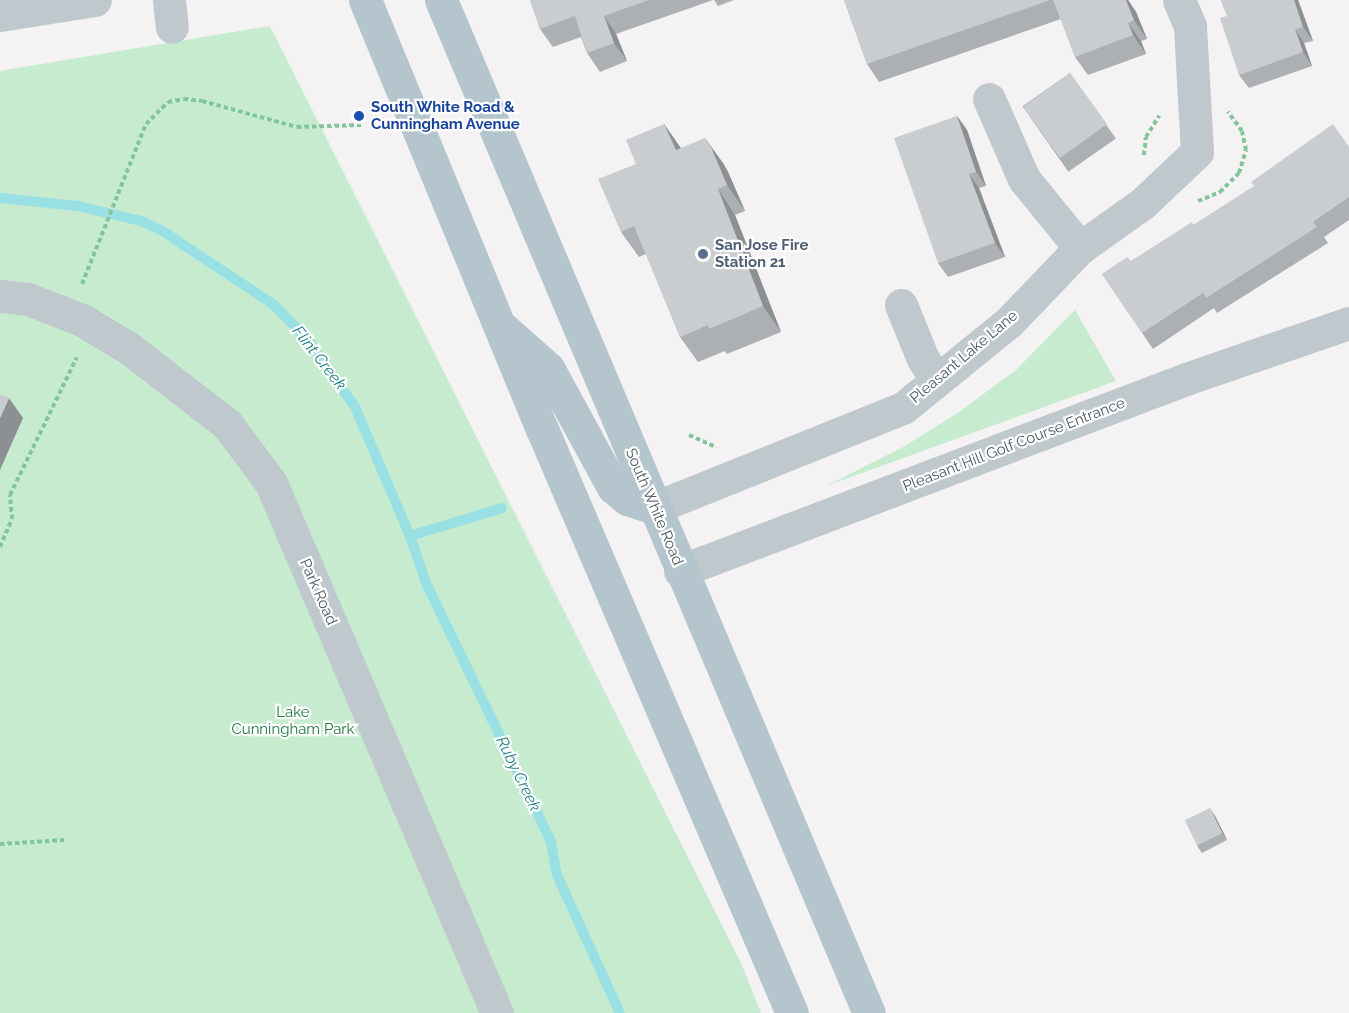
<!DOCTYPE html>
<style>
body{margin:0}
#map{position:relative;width:1349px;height:1013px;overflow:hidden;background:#f4f2f2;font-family:Raleway,sans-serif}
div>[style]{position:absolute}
.green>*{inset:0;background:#c6ebce}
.stream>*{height:10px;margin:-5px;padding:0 5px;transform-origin:5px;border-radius:5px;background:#98e0e3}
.path>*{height:4px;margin-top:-2px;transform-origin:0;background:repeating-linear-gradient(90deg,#81c699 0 4.5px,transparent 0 7.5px)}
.minor>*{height:33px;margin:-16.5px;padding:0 16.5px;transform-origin:16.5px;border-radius:16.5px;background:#bfc8cc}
.major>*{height:33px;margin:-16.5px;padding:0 16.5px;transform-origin:16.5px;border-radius:16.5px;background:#b5c5cd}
.wall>*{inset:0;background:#adb0b3;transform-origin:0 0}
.shaded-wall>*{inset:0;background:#8d9092}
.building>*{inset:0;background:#c9cdd0;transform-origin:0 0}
.dots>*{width:16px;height:16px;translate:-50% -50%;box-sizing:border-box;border:3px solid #fff;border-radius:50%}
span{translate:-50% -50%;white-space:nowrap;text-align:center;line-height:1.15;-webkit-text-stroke:4.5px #fff;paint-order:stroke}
.transit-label{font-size:15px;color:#164399;font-weight:700}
.left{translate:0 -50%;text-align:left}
.service-label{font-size:15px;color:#4e5e75;font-weight:700}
.street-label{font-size:15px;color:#4b585d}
.park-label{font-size:15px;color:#22783f}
.water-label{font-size:16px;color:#1b7e82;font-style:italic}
</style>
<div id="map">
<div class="green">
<i style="clip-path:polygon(270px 26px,741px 963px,761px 1013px,0 1013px,0 71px)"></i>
<i style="clip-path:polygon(1075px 310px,1116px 381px,826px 486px,905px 446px,959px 412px,1016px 370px)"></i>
</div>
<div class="stream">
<i style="left:0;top:198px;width:78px;rotate:5.9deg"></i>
<i style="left:78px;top:206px;width:65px;rotate:13.4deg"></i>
<i style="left:141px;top:221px;width:22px;rotate:24deg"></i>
<i style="left:161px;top:230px;width:136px;rotate:33.6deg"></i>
<i style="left:274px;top:305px;width:50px;rotate:45.8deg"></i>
<i style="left:309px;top:341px;width:80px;rotate:55.1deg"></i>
<i style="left:355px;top:407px;width:140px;rotate:66.9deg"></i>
<i style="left:410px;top:536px;width:96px;rotate:-16.9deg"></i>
<i style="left:410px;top:536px;width:50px;rotate:71.2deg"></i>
<i style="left:426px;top:583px;width:288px;rotate:64.2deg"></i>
<i style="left:551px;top:842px;width:34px;rotate:80deg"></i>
<i style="left:557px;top:875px;width:152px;rotate:65.5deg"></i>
</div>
<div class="path">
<i style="left:1144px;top:155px;width:18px;rotate:-84deg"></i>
<i style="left:1146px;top:137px;width:25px;rotate:-58deg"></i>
<i style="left:1198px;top:201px;width:24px;rotate:-22deg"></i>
<i style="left:1220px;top:192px;width:27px;rotate:-45deg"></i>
<i style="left:1239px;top:173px;width:24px;rotate:-73deg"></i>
<i style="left:1246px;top:150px;width:19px;rotate:-102deg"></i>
<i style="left:1242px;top:131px;width:24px;rotate:-126deg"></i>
<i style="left:82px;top:284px;width:172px;rotate:-68.2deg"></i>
<i style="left:146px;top:124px;width:31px;rotate:-45deg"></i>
<i style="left:168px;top:102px;width:16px;rotate:-11deg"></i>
<i style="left:184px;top:99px;width:18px;rotate:6deg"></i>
<i style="left:202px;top:101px;width:98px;rotate:15.3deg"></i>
<i style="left:297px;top:127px;width:64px;rotate:-1.8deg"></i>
<i style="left:689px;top:435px;width:30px;rotate:24deg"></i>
<i style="left:0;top:547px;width:30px;rotate:-67deg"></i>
<i style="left:12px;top:519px;width:24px;rotate:-95deg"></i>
<i style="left:10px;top:495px;width:153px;rotate:-64.1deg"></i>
<i style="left:0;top:844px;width:65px;rotate:-3.5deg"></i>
</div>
<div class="minor">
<i style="left:169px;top:0;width:27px;rotate:84deg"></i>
<i style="left:0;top:15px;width:96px;rotate:-9deg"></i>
<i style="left:989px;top:99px;width:87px;rotate:66.4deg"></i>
<i style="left:1024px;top:179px;width:89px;rotate:50.9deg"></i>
<i style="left:0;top:296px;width:28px;rotate:6deg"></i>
<i style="left:28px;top:299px;width:58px;rotate:21.3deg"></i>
<i style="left:82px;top:320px;width:56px;rotate:31.1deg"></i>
<i style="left:130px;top:349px;width:123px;rotate:37.7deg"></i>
<i style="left:227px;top:424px;width:74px;rotate:53.3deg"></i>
<i style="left:271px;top:483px;width:576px;rotate:66.91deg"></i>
<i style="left:901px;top:305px;width:58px;rotate:67.8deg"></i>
<i style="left:923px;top:359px;width:25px;rotate:56deg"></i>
<i style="left:654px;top:508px;width:268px;rotate:-21.9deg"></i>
<i style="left:903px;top:408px;width:136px;rotate:-39.1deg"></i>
<i style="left:1009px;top:322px;width:103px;rotate:-46.2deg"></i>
<i style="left:1080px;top:248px;width:77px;rotate:-35.5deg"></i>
<i style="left:1143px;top:203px;width:74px;rotate:-43.4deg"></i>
<i style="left:1197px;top:152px;width:126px;rotate:-93.2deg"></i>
<i style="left:1190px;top:26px;width:28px;rotate:-113deg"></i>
<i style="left:680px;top:571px;width:541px;rotate:-20.78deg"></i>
<i style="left:1186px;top:379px;width:172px;rotate:-19deg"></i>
</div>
<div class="major">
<i style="left:365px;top:0;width:464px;rotate:67.6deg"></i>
<i style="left:542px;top:429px;width:635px;rotate:66.83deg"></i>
<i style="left:441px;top:0;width:1100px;rotate:67.1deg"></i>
<i style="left:505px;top:330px;width:57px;rotate:41.5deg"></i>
<i style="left:548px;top:368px;width:136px;rotate:61.4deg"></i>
<i style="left:613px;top:487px;width:18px;rotate:41deg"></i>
<i style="left:627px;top:499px;width:28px;rotate:18deg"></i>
</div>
<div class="wall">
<i style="clip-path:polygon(530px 0,713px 0,616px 34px,627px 61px,600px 72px,587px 53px,581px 37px,553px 47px,540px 29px)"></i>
<i style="clip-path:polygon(714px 0,734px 0,718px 6px)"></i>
<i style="clip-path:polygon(844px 0,1128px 0,1136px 12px,1147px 39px,1141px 41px,1146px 54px,1088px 75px,1075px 57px,1061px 19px,879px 82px,867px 64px)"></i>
<i style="clip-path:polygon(1221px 0,1298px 0,1313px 41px,1304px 43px,1312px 66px,1249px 88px,1239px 75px,1227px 16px)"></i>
<i style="left:1070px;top:73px;width:80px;height:58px;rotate:55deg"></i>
<i style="clip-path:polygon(957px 116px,967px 130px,986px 186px,979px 188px,1005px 257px,948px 277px,938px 263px)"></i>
<i style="clip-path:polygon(664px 124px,681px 148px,723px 163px,728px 172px,745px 211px,735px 215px,781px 332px,727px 354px,725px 351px,698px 362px,680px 337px,646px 254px,639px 257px,621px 232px,636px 164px)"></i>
<i style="clip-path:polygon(1349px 147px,1349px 220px,1324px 237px,1328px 243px,1217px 313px,1214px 308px,1153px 349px,1102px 274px,1131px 261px,1194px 225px)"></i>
<i style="clip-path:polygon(1215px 816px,1227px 840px,1202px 853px,1197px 846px)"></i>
</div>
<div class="shaded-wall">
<i style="clip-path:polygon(1122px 0,1128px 0,1136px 12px,1147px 39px,1134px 20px)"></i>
<i style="clip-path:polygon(1294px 0,1298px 0,1313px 41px,1303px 27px)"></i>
<i style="clip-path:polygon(604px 16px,616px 34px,627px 61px,614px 43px)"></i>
<i style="clip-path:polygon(1128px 23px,1141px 41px,1146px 54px,1133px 35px)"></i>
<i style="clip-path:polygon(1295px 29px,1304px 43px,1312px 66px,1303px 52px)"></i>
<i style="clip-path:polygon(957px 116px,967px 130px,986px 186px,976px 172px)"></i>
<i style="clip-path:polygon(664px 124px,682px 150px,676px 150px)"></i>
<i style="clip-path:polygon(705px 138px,723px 163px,728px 172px,745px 211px,727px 185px)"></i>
<i style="clip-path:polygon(969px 174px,979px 188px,1005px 257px,995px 243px)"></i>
<i style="clip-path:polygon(718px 189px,735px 215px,781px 332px,763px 306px)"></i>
<i style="clip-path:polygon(9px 398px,23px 418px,0 470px,0 418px)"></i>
<i style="clip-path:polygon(1210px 808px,1215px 816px,1227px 840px,1222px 833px)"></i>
</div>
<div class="building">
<i style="clip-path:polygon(530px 0,649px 0,604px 16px,614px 43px,587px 53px,575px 16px,540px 29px)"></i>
<i style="clip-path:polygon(844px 0,1050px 0,867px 64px)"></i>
<i style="clip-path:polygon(1053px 0,1126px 0,1134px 20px,1128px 23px,1133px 35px,1075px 57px)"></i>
<i style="clip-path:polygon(1221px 0,1294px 0,1303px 27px,1295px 29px,1303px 52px,1239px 75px,1220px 18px,1227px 16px)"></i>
<i style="left:1070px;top:73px;width:63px;height:58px;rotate:54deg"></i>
<i style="clip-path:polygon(957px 116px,976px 172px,969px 174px,995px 243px,938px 263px,894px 138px)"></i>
<i style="clip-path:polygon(664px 124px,676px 150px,705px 138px,711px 147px,727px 185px,718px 189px,763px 306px,709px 329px,708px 325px,680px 337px,634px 226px,621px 232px,598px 179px,636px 164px,626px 140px)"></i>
<i style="clip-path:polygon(1333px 124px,1349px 147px,1349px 197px,1313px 222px,1317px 227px,1206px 298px,1203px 293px,1142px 333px,1102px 274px,1127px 257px,1131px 261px,1192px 222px,1193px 225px,1254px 186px,1251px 182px)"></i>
<i style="clip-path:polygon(0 394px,9px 398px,0 418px)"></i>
<i style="left:1210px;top:808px;width:28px;height:28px;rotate:64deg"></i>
</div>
<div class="dots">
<i style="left:359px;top:116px;background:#1a4fb4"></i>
<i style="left:703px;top:254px;background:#5c6f8a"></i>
</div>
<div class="transit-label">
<span class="left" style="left:371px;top:116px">South White Road &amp;<br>Cunningham Avenue</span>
</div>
<div class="service-label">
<span class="left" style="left:715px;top:254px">San Jose Fire<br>Station 21</span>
</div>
<div class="street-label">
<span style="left:964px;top:357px;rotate:-40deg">Pleasant Lake Lane</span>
<span style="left:1014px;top:445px;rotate:-21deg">Pleasant Hill Golf Course Entrance</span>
<span style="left:654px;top:507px;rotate:67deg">South White Road</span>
<span style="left:318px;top:592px;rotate:66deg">Park Road</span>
</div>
<div class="park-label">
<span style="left:293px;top:721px">Lake<br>Cunningham Park</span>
</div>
<div class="water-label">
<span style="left:319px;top:358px;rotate:52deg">Flint Creek</span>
<span style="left:518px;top:774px;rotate:64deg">Ruby Creek</span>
</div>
</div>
